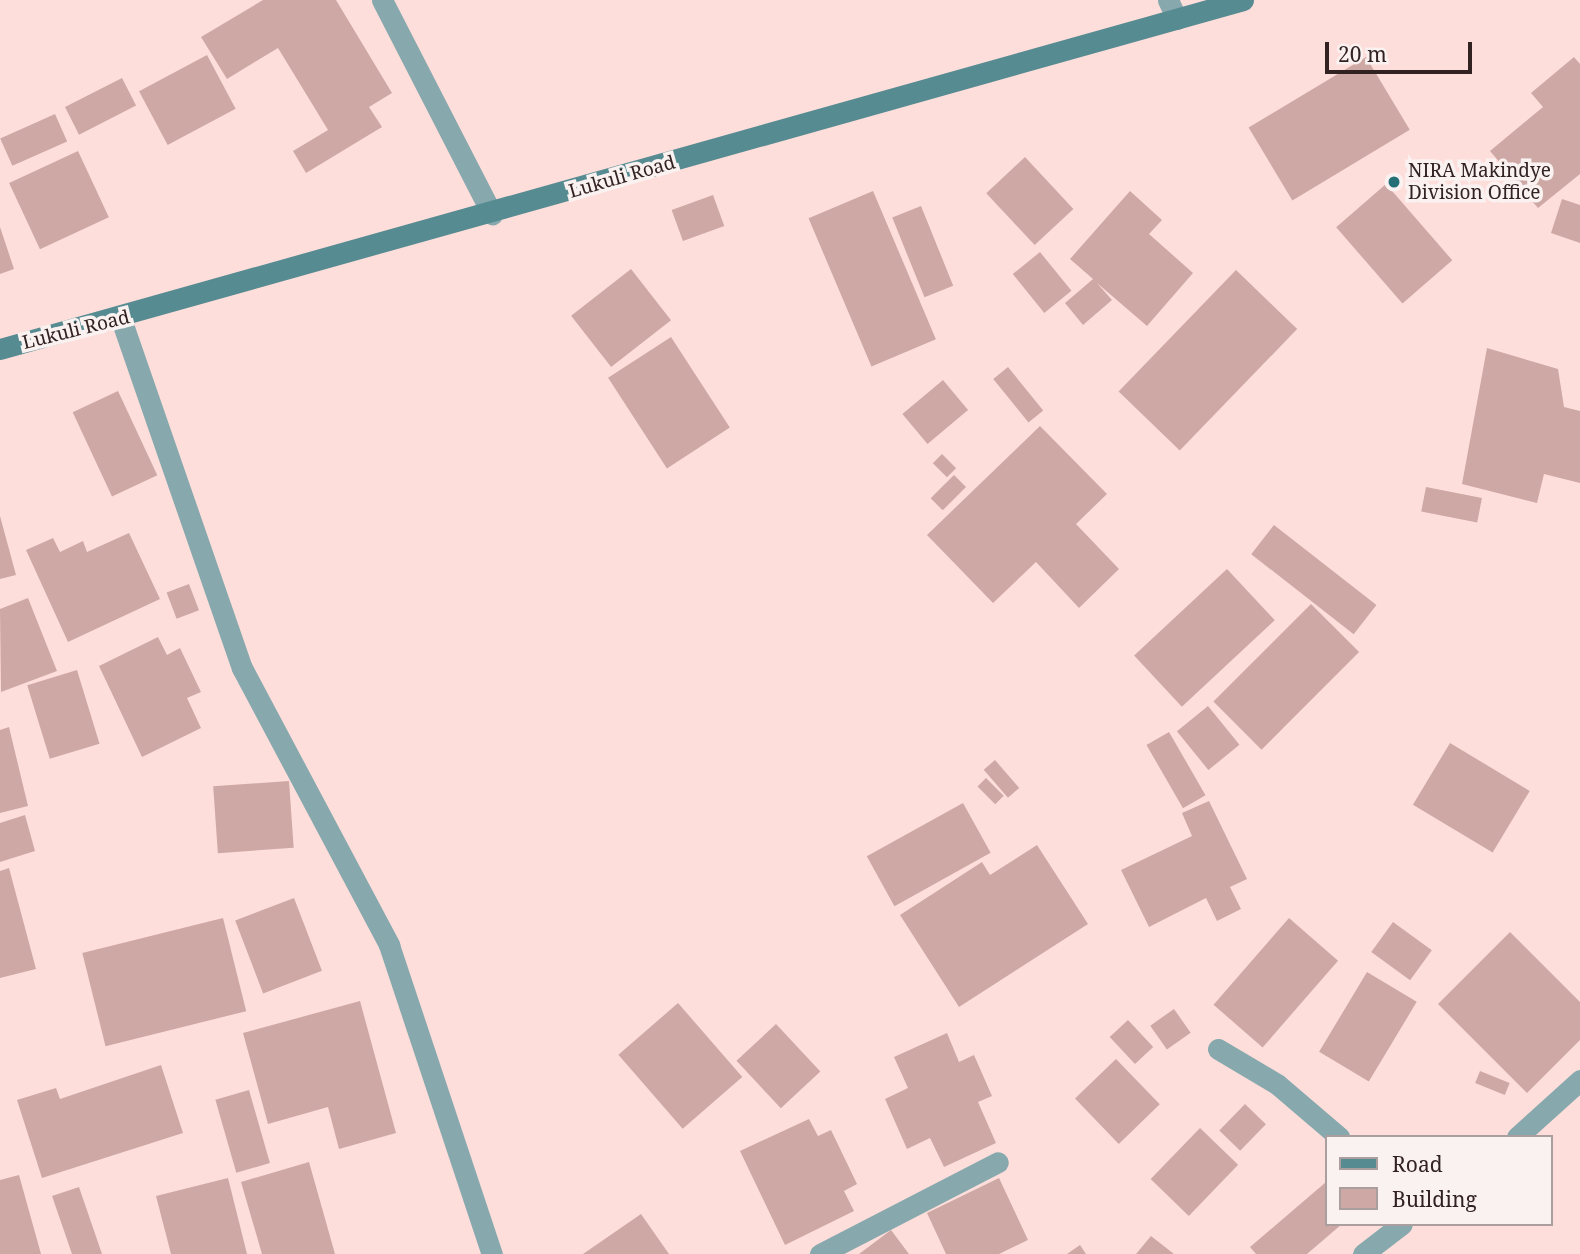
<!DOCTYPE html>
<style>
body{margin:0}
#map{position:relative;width:1580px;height:1254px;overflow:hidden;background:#fededb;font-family:"Noto Serif",serif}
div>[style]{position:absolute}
.building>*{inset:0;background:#cea8a5;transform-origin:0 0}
.street>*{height:21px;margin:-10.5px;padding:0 10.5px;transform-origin:10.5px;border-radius:10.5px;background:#87a9ad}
.secondary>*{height:21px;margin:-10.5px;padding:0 10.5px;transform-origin:10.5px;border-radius:10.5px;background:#568b91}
.dots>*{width:19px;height:19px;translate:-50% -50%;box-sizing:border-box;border:4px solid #faf2f1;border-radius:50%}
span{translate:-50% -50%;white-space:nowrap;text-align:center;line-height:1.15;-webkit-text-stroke:7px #faf2f1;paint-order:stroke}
.poi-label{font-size:19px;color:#322322}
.left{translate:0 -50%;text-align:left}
.street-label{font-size:19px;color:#322322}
.legend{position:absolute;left:1325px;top:1135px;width:228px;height:91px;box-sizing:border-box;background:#faf2f1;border:2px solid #aa9f9e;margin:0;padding:9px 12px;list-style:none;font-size:21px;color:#322322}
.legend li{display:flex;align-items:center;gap:14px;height:35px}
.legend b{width:35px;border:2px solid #aa9f9e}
.scale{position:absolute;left:1325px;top:42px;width:147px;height:32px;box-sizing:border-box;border:4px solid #322322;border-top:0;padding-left:9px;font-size:21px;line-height:24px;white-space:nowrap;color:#322322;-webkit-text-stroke:5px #faf2f1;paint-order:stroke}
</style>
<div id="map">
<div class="building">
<i style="clip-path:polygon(263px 0,336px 0,392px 93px,369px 107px,382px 127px,306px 173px,293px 151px,328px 130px,278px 48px,227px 79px,201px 37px)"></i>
<i style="left:207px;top:55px;width:61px;height:77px;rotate:62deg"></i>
<i style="left:1366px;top:57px;width:85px;height:137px;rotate:59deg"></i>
<i style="clip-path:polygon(1574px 57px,1580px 64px,1580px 174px,1538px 208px,1490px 151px,1543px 107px,1531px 93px)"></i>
<i style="left:122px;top:78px;width:31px;height:64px;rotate:63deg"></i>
<i style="left:55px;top:114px;width:30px;height:60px;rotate:66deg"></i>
<i style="left:78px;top:151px;width:73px;height:76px;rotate:65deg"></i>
<i style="left:1025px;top:157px;width:71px;height:53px;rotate:47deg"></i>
<i style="left:1386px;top:184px;width:101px;height:66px;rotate:49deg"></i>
<i style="left:873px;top:191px;width:161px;height:70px;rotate:67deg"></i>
<i style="clip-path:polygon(1130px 191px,1162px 220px,1149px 234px,1193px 273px,1147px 326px,1097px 283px,1112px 300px,1083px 325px,1065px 303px,1093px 279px,1070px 259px)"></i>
<i style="left:713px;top:195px;width:33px;height:44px;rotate:70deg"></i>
<i style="clip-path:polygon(1562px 199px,1580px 205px,1580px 243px,1551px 233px)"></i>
<i style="left:921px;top:206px;width:86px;height:31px;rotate:68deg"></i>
<i style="clip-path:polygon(0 227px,14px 269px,0 274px)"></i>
<i style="left:1040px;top:252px;width:50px;height:35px;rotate:51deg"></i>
<i style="left:631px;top:269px;width:65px;height:76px;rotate:52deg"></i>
<i style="left:1236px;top:270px;width:85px;height:169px;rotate:44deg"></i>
<i style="left:671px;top:337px;width:108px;height:75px;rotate:57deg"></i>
<i style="clip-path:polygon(1487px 348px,1558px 369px,1564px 407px,1580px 411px,1580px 483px,1544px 474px,1537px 503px,1462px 484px)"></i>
<i style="left:1008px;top:367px;width:56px;height:19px;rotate:51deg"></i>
<i style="left:943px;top:380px;width:39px;height:53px;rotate:50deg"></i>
<i style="left:118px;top:391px;width:93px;height:50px;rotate:65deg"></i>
<i style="clip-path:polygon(1040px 426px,1107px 494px,1076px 524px,1119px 569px,1079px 608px,1036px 562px,993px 603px,927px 535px)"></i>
<i style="left:942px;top:454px;width:20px;height:13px;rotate:45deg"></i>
<i style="left:954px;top:475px;width:17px;height:33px;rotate:45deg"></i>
<i style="left:1426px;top:487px;width:57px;height:25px;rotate:11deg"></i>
<i style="clip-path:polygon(0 516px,16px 575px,0 579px)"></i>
<i style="left:1274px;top:525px;width:130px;height:37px;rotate:38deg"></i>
<i style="clip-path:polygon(129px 533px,160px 599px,68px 642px,26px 550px,53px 538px,60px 552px,83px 541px,87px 552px)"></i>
<i style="left:1227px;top:569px;width:70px;height:127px;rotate:47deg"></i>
<i style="left:189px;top:584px;width:28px;height:24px;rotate:69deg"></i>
<i style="clip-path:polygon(28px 598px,57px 671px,1px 692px,0 609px)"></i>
<i style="left:1311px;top:604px;width:68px;height:138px;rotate:45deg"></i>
<i style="clip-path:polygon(158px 637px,167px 655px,180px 648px,201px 692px,187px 698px,201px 728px,142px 757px,99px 666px)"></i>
<i style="left:77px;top:670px;width:77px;height:52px;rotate:73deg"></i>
<i style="left:1208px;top:706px;width:50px;height:40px;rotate:51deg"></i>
<i style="clip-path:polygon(9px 727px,28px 806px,0 813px,0 730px)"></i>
<i style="left:1169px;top:732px;width:73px;height:26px;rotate:60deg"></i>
<i style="left:1450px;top:743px;width:93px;height:72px;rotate:31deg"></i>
<i style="left:995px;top:760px;width:37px;height:15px;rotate:49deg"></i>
<i style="left:986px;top:778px;width:25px;height:12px;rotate:45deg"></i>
<i style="left:289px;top:781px;width:67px;height:76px;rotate:86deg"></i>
<i style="clip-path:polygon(1209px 801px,1247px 879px,1230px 887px,1241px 909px,1217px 921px,1206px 898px,1149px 927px,1121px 870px,1192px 836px,1182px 813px)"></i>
<i style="left:963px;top:803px;width:57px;height:110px;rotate:61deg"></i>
<i style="clip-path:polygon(25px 815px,35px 851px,0 862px,0 823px)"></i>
<i style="clip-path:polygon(1037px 845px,1088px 924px,959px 1007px,900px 915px,982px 862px,990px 875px)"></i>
<i style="clip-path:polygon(9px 868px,36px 969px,0 978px,0 871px)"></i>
<i style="left:294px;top:898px;width:78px;height:63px;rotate:69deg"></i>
<i style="left:223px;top:918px;width:96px;height:145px;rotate:76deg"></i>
<i style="left:1289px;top:918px;width:65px;height:115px;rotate:41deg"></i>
<i style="left:1393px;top:922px;width:48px;height:37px;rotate:36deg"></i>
<i style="clip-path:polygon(1510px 932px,1580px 1002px,1580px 1040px,1527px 1093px,1438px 1004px)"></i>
<i style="left:1367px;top:972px;width:58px;height:93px;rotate:31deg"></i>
<i style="clip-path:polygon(360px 1001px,396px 1133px,339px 1149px,328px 1107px,268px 1124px,243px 1033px)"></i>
<i style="left:678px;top:1003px;width:98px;height:79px;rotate:49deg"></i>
<i style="left:1174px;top:1009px;width:29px;height:29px;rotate:55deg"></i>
<i style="left:1128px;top:1020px;width:37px;height:25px;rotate:47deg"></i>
<i style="left:776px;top:1024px;width:65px;height:54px;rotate:47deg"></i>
<i style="clip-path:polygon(947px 1033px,959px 1062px,974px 1055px,992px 1096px,978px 1102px,996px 1143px,944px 1167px,930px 1138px,907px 1149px,885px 1099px,908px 1088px,894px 1057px)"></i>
<i style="left:1116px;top:1059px;width:63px;height:57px;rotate:46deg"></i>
<i style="clip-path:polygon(161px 1065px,183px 1133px,42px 1178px,17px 1100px,56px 1088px,60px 1099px)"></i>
<i style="left:1480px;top:1071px;width:32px;height:13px;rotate:22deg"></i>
<i style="left:249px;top:1090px;width:76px;height:35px;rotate:74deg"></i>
<i style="left:1245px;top:1104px;width:29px;height:37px;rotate:44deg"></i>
<i style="clip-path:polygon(809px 1119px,818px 1136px,831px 1130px,857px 1184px,844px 1191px,854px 1211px,785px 1245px,740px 1151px)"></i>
<i style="left:1200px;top:1128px;width:53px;height:71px;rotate:44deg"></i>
<i style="clip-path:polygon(309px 1162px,335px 1254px,262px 1254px,241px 1182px)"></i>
<i style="clip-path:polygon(19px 1175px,41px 1254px,0 1254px,0 1180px)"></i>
<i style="clip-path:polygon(228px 1178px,247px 1254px,171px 1254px,156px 1196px)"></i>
<i style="clip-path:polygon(999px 1178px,1028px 1240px,999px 1254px,946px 1254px,927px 1213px)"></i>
<i style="clip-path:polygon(1326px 1182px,1326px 1224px,1342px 1224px,1307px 1254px,1256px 1254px,1250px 1247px)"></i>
<i style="clip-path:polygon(79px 1187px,102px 1254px,72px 1254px,52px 1196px)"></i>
<i style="clip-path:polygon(641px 1214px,669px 1254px,583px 1254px)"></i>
<i style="clip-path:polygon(891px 1230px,909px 1254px,859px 1254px)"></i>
<i style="clip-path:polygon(1151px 1236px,1174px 1254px,1136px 1254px)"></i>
<i style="clip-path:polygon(1080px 1245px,1086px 1254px,1067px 1254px)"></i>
</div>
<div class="street">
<i style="left:382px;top:0;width:241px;rotate:62.8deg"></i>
<i style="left:1168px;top:0;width:21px;rotate:65deg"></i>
<i style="left:121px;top:319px;width:369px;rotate:70.9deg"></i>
<i style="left:242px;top:668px;width:314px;rotate:62deg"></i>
<i style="left:389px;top:945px;width:326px;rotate:71.6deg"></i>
<i style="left:1218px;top:1049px;width:69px;rotate:30.7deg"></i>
<i style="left:1277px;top:1084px;width:82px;rotate:40.5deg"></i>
<i style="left:1517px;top:1137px;width:85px;rotate:-42.1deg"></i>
<i style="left:820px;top:1254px;width:200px;rotate:-27.3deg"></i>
<i style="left:1363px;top:1254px;width:49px;rotate:-37.6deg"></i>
</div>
<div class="secondary">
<i style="left:0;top:349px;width:1291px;rotate:-15.68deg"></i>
</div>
<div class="dots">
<i style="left:1394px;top:182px;background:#256f77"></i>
</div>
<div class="poi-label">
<span class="left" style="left:1408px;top:182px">NIRA Makindye<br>Division Office</span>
</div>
<div class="street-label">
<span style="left:622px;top:177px;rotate:-16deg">Lukuli Road</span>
<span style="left:76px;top:330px;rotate:-14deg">Lukuli Road</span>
</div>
<ul class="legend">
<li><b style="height:9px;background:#568b91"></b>Road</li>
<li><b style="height:19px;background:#cea8a5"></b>Building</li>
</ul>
<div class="scale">20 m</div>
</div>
